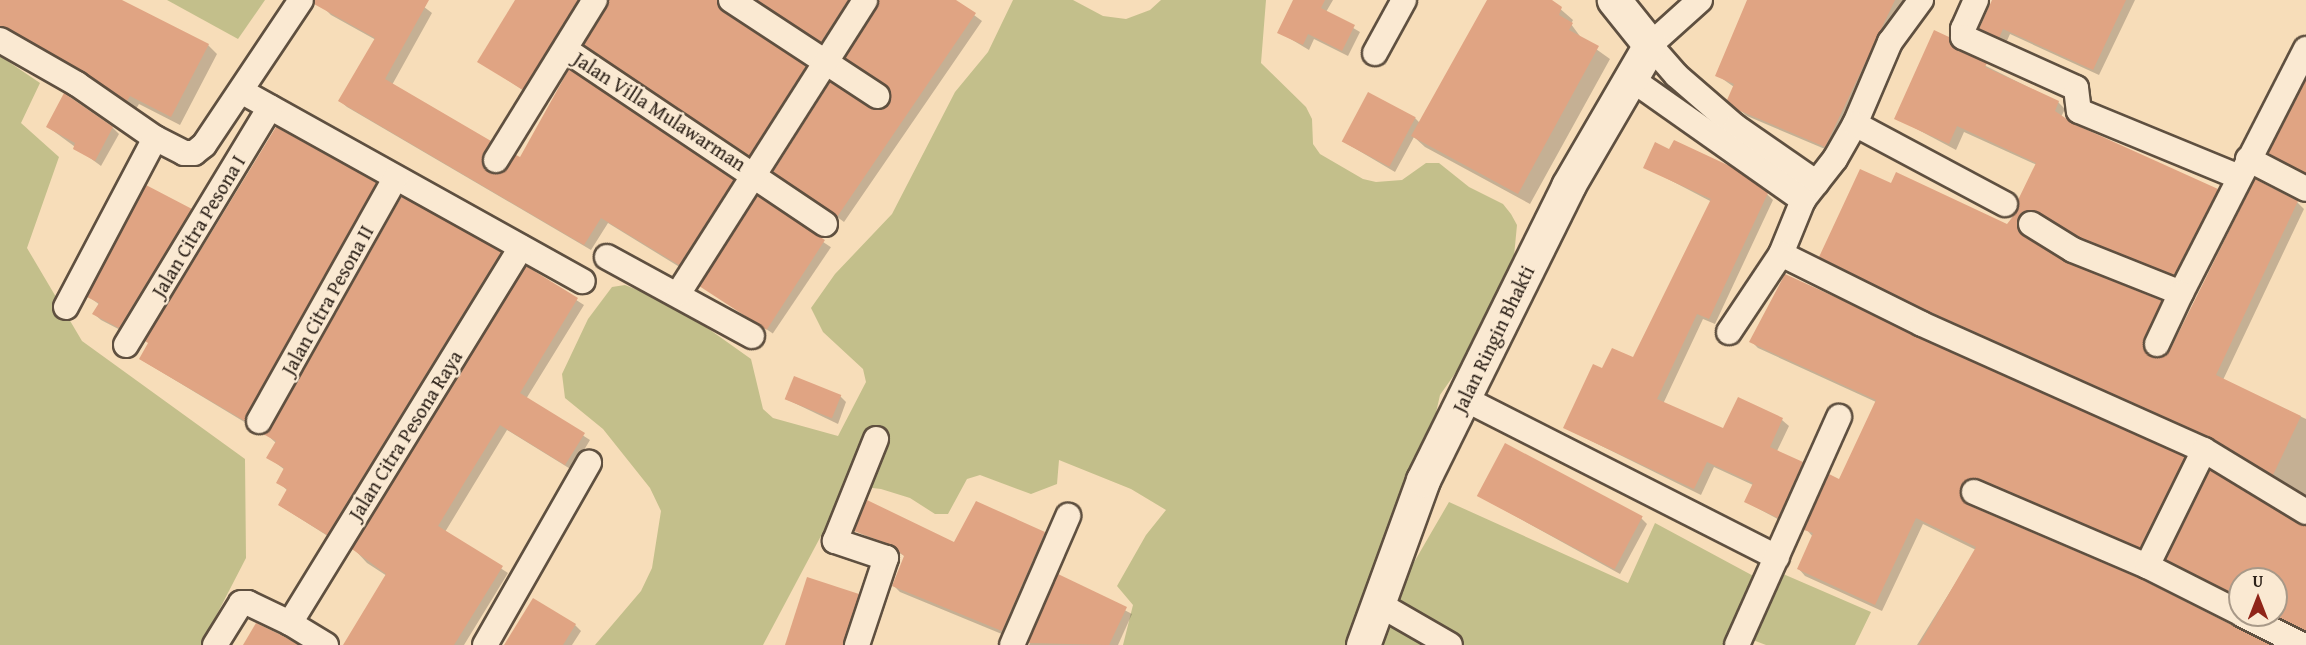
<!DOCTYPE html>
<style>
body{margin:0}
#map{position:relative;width:2306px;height:645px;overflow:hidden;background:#f7ddb9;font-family:"Gentium Book Plus",serif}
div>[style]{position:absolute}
.green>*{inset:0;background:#c3bf8b}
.shadow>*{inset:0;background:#0003;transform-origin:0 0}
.building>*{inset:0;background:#e0a483;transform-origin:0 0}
.roads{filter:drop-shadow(2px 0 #5f5040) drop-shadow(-2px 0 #5f5040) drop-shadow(0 2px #5f5040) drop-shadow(0 -2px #5f5040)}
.street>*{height:24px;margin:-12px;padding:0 12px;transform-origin:12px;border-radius:12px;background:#fae9d2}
.secondary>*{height:33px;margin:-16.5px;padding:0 16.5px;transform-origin:16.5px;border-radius:16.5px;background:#fae9d2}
span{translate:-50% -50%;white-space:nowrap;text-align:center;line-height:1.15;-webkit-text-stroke:5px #fae9d2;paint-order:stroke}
.street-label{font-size:20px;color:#2c2118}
.north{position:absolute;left:2228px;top:567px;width:60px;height:60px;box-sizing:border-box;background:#fae9d2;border:2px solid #a89988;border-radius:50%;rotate:0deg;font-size:16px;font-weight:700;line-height:24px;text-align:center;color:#2c2118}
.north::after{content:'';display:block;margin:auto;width:21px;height:27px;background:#8f2418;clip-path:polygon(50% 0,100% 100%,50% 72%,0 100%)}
</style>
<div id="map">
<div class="green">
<i style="clip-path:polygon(167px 0,265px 0,238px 39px)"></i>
<i style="clip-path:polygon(1013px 0,1073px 0,1103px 16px,1126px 19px,1150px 10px,1161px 0,1266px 0,1261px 63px,1306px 107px,1312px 119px,1313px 144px,1320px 154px,1363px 179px,1376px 182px,1402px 180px,1426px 163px,1439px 163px,1469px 187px,1503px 204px,1511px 214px,1517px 225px,1512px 277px,1482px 335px,1440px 395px,1395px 595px,1449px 502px,1628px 583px,1655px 523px,1759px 579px,1767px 567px,1871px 612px,1855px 645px,1766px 645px,1737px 634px,1730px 645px,1123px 645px,1133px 605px,1117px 586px,1146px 535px,1166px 510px,1131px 489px,1059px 460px,1057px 484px,1031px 494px,980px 475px,967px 479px,948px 514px,935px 514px,910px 498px,881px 489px,848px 485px,763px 645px,595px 645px,641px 591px,652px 568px,661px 511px,650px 488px,603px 429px,565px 398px,562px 374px,588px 319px,612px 287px,625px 285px,675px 305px,751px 359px,763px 409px,773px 418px,838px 436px,866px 382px,863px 369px,823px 332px,811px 308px,835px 274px,892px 214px,955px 92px,988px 52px)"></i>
<i style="clip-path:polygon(0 56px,40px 83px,21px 123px,59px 157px,27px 248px,82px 341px,245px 459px,246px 558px,201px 645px,0 645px)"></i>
</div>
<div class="shadow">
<i style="clip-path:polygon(0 0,119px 0,208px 45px,217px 54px,180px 125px,139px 104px,136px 109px,17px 36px,0 32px)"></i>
<i style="clip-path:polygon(330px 0,415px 0,432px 13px,392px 85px,490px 142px,497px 148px,488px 166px,491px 173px,733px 181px,739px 187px,686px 271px,608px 223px,591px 250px,347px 107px,340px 101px,376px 40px,331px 15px,325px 9px)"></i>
<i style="clip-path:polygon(517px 0,589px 0,530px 95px,479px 61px)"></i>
<i style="clip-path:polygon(609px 0,725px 0,723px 7px,727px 16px,811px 74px,756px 161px,586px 45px)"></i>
<i style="clip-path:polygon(756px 0,859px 0,828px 48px)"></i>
<i style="clip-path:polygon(881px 0,954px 0,982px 21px,844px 222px,775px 171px,869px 110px,883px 110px,890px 104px,893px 96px,888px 87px,847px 58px)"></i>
<i style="clip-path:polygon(1294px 0,1333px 0,1326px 12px,1360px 32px,1348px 56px,1314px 39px,1309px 50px,1279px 32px)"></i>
<i style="clip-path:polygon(1489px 0,1550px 0,1573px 20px,1571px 24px,1582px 39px,1610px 59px,1530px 204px,1425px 147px,1414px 137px,1395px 172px,1344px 142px,1415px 118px,1420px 123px)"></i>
<i style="clip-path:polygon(1749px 0,1903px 0,1832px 152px,1747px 116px,1736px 107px,1734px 87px,1717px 75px)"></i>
<i style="clip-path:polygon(1994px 0,2135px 0,2099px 75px,2010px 34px,2006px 43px,1987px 34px,1981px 28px)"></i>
<i style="clip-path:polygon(1948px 38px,1960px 53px,2058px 102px,2065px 109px,2061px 117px,2073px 125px,2218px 190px,2224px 196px,2181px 281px,2088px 243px,2046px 218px,2032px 217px,2025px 224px,2024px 238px,2065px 264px,2161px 302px,2167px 309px,2149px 352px,2153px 358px,2165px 357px,2297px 202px,2304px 209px,2223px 380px,2306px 419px,2306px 497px,2218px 443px,1936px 317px,1821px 257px,1892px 185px,2008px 226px,2019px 211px,2037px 165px,1964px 132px,1956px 150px,1896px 118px)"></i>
<i style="clip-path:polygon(2306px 84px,2306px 175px,2270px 153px)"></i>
<i style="clip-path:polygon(48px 127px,113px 128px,119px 134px,101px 166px)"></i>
<i style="clip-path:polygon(1645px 167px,1767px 194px,1773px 200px,1715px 324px,1703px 319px,1663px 404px,1724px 430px,1738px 399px,1782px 420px,1789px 426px,1777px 451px,1809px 470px,1785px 523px,1746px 502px,1753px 485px,1714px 467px,1701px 495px,1565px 428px,1602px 370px,1634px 359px,1712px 202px)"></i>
<i style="clip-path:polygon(376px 184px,382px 190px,251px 426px,140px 359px)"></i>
<i style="left:758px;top:198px;width:88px;height:104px;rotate:34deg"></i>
<i style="clip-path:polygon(402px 199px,507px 260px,334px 540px,279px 505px,288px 491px,278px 482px,285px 470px,268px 457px,276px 443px,266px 434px,273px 429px)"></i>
<i style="clip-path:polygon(191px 210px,197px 216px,126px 333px,101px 320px,94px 314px,100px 305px,89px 297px)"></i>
<i style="clip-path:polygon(526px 268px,584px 305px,526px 399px,590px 440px,572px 470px,507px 430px,445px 532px,508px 573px,464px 645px,345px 645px,387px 576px,367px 563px,354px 549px)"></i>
<i style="clip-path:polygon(1751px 341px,2184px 458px,2190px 465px,2147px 553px,1971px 487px,1966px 502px,1970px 507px,2267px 645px,1917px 645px,1976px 550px,1923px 524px,1882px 611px,1805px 576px,1799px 569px,1813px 537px,1806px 529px,1840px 481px,1876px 402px,1758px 348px)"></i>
<i style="clip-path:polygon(840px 396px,846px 402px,838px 424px,786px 399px)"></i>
<i style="clip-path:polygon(1477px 495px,1641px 518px,1647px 524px,1620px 574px)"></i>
<i style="clip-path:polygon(2306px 527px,2306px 633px,2271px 615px,2276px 615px,2276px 579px,2240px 579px,2240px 599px,2168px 559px)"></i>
<i style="clip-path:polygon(856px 531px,954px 544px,1045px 533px,1051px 539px,1009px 637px,900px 592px,894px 586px,905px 556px)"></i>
<i style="clip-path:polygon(1059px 576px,1132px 614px,1118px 645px,1029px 645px)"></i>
<i style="clip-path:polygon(858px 596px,864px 602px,851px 645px,786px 645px)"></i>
<i style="clip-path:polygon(575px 625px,581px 631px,572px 645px,505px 645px)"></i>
</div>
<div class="building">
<i style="clip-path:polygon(0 0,122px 0,209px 44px,171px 117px,130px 96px,127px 101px,84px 72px,0 26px)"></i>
<i style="clip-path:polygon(315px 0,429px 0,385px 79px,491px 141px,482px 159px,489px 172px,502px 173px,516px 155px,520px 157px,569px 69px,734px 180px,679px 265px,601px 218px,584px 245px,338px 101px,375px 38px,314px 4px)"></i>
<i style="clip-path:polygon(515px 0,578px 0,523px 90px,477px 62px)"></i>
<i style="clip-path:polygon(609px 0,717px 0,723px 12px,806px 66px,749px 156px,584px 45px)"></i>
<i style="clip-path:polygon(757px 0,848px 0,821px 42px)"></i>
<i style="clip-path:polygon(879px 0,956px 0,976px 13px,837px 217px,773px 172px,830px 82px,870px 108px,883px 109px,889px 103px,891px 96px,885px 84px,845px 58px)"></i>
<i style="clip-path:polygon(1293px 0,1325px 0,1321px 8px,1355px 25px,1342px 51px,1308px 34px,1303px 45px,1277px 33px)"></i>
<i style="clip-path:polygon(1487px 0,1552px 0,1562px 7px,1559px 15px,1573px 23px,1569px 30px,1599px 46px,1518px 194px,1411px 136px)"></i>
<i style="clip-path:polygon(1747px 0,1895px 0,1825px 147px,1738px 110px,1727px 100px,1734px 84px,1715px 76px)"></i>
<i style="clip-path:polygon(1992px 0,2126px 0,2093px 70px,2003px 29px,1999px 38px,1979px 29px)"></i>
<i style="clip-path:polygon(1934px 30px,1949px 37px,1957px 50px,1987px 63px,1985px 67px,2059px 101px,2055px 111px,2074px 124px,2218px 189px,2174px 275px,2079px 237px,2038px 212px,2025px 211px,2019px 217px,2018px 230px,2023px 236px,2066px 262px,2162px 301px,2143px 345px,2151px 357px,2165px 356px,2170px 350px,2255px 179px,2298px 201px,2216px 375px,2301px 416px,2273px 475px,2210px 437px,1928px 311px,1819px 257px,1860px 169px,1891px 183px,1896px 172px,2007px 224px,2018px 210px,2018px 200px,2036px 163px,1957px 126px,1949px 144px,1894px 119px)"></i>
<i style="clip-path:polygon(2306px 80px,2306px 173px,2268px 154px)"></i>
<i style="left:1368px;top:92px;width:54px;height:56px;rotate:28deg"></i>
<i style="clip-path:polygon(64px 93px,113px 127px,95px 161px,73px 149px,75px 143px,46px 127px)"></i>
<i style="clip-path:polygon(276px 127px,377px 183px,245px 421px,139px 359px,148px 343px,145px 341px)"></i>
<i style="clip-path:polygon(1674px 140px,1734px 168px,1768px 193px,1709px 319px,1697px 314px,1657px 399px,1723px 428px,1738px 397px,1783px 418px,1770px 447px,1803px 462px,1778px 518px,1744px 502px,1753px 483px,1707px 462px,1694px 489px,1563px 428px,1593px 364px,1602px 368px,1612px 348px,1633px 357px,1711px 199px,1643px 168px,1655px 142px,1669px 149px)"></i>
<i style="clip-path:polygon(146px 185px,192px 209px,119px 328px,92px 314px,99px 303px,87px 297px)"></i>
<i style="clip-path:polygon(402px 196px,501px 252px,327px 535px,278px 505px,287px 489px,276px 483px,284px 468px,266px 458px,276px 441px,263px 434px,271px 428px)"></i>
<i style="left:757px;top:196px;width:81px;height:107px;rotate:33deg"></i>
<i style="clip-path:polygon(526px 266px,578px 298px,520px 393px,585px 433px,565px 465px,500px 425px,466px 480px,438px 526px,503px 566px,454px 645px,343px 645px,386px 574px,352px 549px)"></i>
<i style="clip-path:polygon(1785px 274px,2185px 457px,2140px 548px,1980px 479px,1965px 481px,1960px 494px,1968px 505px,2141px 579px,2271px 645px,1919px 645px,1976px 547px,1916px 518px,1875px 605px,1797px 569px,1813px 533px,1804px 530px,1829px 474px,1839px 479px,1876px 400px,1749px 342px)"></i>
<i style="left:794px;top:376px;width:51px;height:25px;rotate:22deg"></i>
<i style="left:1505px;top:443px;width:156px;height:60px;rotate:28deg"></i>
<i style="clip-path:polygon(2210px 470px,2306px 526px,2306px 631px,2274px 615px,2276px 579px,2240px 579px,2240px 597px,2166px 560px)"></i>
<i style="clip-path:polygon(867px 500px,954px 542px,976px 501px,1045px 532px,1002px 631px,892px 586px,904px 556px,891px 545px,854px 531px)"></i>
<i style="clip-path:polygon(1058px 574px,1127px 607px,1109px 645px,1028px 643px)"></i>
<i style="clip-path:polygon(807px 577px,859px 594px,843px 645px,785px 645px)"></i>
<i style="clip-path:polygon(533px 598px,576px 624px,563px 645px,504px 645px)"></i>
<i style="clip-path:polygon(256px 623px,283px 636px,299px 645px,243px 645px)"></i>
</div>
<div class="roads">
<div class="street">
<i style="left:731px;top:0;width:175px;rotate:33.3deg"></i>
<i style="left:1700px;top:0;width:67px;rotate:138deg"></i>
<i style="left:1650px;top:45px;width:40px;rotate:49deg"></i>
<i style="left:1676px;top:75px;width:79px;rotate:40.9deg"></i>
<i style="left:1736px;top:127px;width:98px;rotate:34.7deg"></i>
<i style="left:1921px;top:0;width:52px;rotate:126.4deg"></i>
<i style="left:1890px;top:42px;width:89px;rotate:113.1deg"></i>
<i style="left:1855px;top:124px;width:40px;rotate:119.7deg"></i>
<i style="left:1835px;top:159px;width:52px;rotate:128deg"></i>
<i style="left:1803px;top:200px;width:58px;rotate:112.2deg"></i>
<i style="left:1781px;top:254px;width:157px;rotate:26.4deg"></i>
<i style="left:1922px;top:324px;width:309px;rotate:24.1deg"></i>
<i style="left:2204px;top:450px;width:119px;rotate:31.3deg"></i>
<i style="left:1976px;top:0;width:32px;rotate:114deg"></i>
<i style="left:1963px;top:29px;width:8px;rotate:90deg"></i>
<i style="left:1963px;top:37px;width:124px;rotate:24.3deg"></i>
<i style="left:2076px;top:88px;width:23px;rotate:83deg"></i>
<i style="left:2079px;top:111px;width:173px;rotate:22.4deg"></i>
<i style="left:0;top:40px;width:89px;rotate:29.7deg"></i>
<i style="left:77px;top:84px;width:95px;rotate:34.7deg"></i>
<i style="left:566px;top:50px;width:312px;rotate:33.9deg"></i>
<i style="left:1375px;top:53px;width:60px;rotate:-61.3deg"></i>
<i style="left:1630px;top:78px;width:212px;rotate:35.2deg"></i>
<i style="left:241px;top:91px;width:391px;rotate:29.1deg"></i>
<i style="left:1855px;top:124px;width:170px;rotate:28.1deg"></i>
<i style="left:2248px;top:159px;width:65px;rotate:27.3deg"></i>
<i style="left:496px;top:160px;width:188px;rotate:-58.3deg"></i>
<i style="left:2031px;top:224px;width:49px;rotate:31.8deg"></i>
<i style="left:2073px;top:250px;width:116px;rotate:21.7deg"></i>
<i style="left:2181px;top:293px;width:274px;rotate:-62.9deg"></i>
<i style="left:607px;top:257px;width:165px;rotate:28.6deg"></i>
<i style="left:678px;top:294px;width:348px;rotate:-57.5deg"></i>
<i style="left:66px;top:307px;width:191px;rotate:-62.2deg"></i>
<i style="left:155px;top:138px;width:33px;rotate:27deg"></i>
<i style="left:184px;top:153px;width:10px"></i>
<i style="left:194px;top:153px;width:13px;rotate:-39deg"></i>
<i style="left:204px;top:145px;width:174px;rotate:-56.2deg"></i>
<i style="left:1729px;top:332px;width:94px;rotate:-56.3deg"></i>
<i style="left:2157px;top:344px;width:56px;rotate:-64.8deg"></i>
<i style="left:126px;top:345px;width:278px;rotate:-58.8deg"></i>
<i style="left:1463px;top:398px;width:352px;rotate:26.9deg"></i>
<i style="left:259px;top:421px;width:278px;rotate:-60.7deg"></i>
<i style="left:1974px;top:492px;width:188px;rotate:23.2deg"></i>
<i style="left:2147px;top:566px;width:104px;rotate:26.8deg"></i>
<i style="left:2147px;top:566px;width:129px;rotate:-63.8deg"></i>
<i style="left:1377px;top:603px;width:84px;rotate:29.9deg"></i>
<i style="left:2243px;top:615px;width:66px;rotate:27deg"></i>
<i style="left:215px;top:645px;width:49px;rotate:-58.2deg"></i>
<i style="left:241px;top:603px;width:7px"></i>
<i style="left:248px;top:603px;width:47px;rotate:25.5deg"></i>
<i style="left:326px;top:645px;width:42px;rotate:-148.6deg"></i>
<i style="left:290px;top:623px;width:441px;rotate:-58.4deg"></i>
<i style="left:485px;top:645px;width:210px;rotate:-60.3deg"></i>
<i style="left:857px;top:645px;width:92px;rotate:-71.6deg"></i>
<i style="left:886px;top:558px;width:54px;rotate:-161.6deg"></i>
<i style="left:835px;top:541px;width:110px;rotate:-68.1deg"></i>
<i style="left:1012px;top:645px;width:141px;rotate:-66.5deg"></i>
<i style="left:1737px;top:645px;width:250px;rotate:-65.9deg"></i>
</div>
<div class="secondary">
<i style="left:1363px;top:645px;width:176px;rotate:-70deg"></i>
<i style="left:1423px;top:480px;width:328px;rotate:-63.7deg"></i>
<i style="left:1568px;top:186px;width:163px;rotate:-59.8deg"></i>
<i style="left:1650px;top:45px;width:58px;rotate:-128.7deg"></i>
</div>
</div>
<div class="street-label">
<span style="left:660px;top:111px;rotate:33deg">Jalan Villa Mulawarman</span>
<span style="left:198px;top:226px;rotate:-59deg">Jalan Citra Pesona I</span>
<span style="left:327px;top:300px;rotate:-61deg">Jalan Citra Pesona II</span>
<span style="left:1493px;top:339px;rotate:-64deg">Jalan Ringin Bhakti</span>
<span style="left:405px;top:435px;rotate:-58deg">Jalan Citra Pesona Raya</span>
</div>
<div class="north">U</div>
</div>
